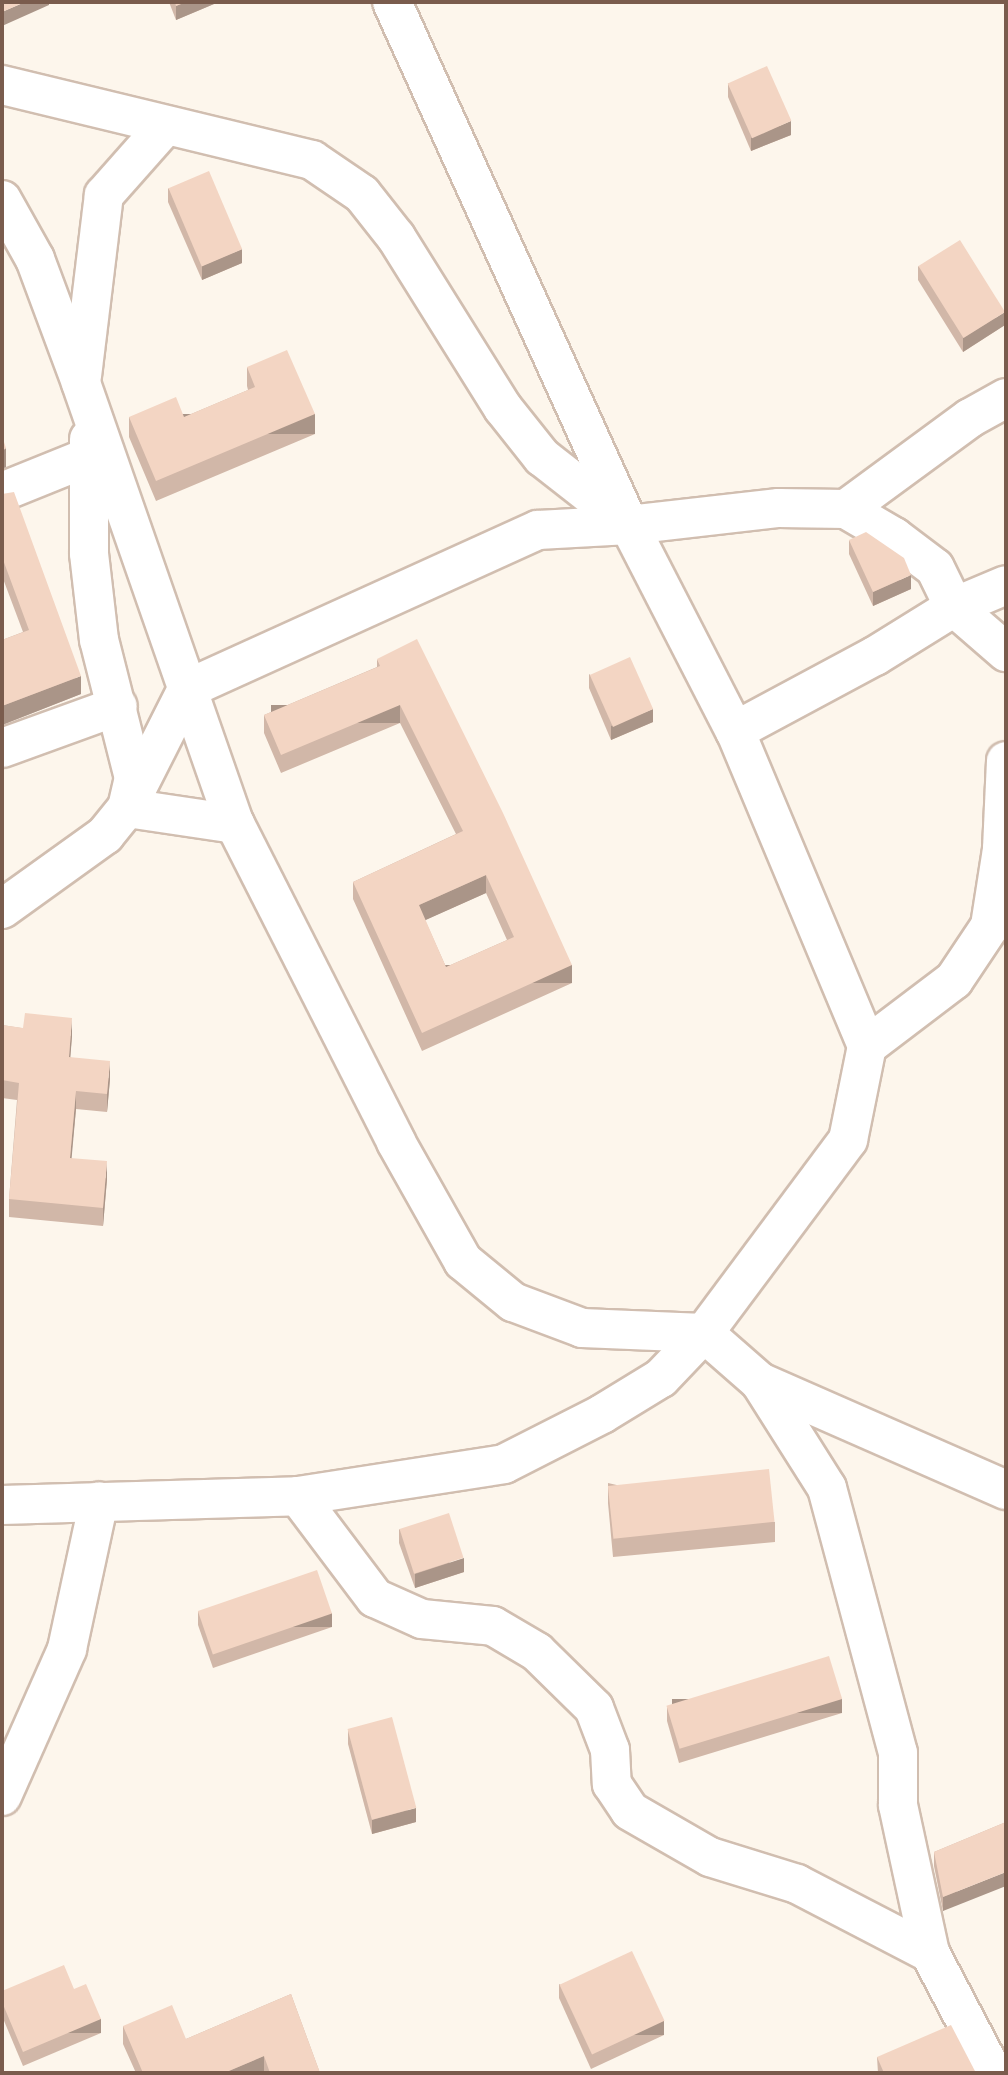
<!DOCTYPE html>
<style>
body{margin:0}
#map{position:relative;width:1008px;height:2075px;overflow:hidden;background:#fdf6ec;font-family:Poppins,sans-serif}
div>[style]{position:absolute}
.roads{filter:drop-shadow(2px 0 #d1beb0) drop-shadow(-2px 0 #d1beb0) drop-shadow(0 2px #d1beb0) drop-shadow(0 -2px #d1beb0)}
.minor>*{height:38px;margin:-19px;padding:0 19px;transform-origin:19px;border-radius:19px;background:#fff}
.wall>*{inset:0;background:#d1b7a8}
.shaded-wall>*{inset:0;background:#aa9588;transform-origin:0 0}
.building>*{inset:0;background:#f3d5c3;transform-origin:0 0}
span{translate:-50% -50%;white-space:nowrap;text-align:center;line-height:1.15;-webkit-text-stroke:7px #fffaf3;paint-order:stroke}
.frame{position:absolute;inset:0;border:4px solid #7a5c4d;pointer-events:none}
</style>
<div id="map">
<div class="roads">
<div class="minor">
<i style="left:392px;top:2px;width:574px;rotate:65.62deg"></i>
<i style="left:629px;top:525px;width:232px;rotate:62.8deg"></i>
<i style="left:2px;top:85px;width:319px;rotate:13.6deg"></i>
<i style="left:312px;top:160px;width:60px;rotate:34.2deg"></i>
<i style="left:362px;top:194px;width:55px;rotate:51.7deg"></i>
<i style="left:396px;top:237px;width:202px;rotate:58deg"></i>
<i style="left:503px;top:408px;width:63px;rotate:51.5deg"></i>
<i style="left:542px;top:457px;width:110px;rotate:38deg"></i>
<i style="left:2px;top:200px;width:68px;rotate:60.8deg"></i>
<i style="left:35px;top:259px;width:132px;rotate:69.6deg"></i>
<i style="left:81px;top:383px;width:467px;rotate:70.8deg"></i>
<i style="left:235px;top:824px;width:356px;rotate:63.1deg"></i>
<i style="left:396px;top:1142px;width:137px;rotate:60.6deg"></i>
<i style="left:463px;top:1261px;width:65px;rotate:39.4deg"></i>
<i style="left:513px;top:1302px;width:74px;rotate:20.6deg"></i>
<i style="left:582px;top:1328px;width:122px;rotate:2.3deg"></i>
<i style="left:704px;top:1333px;width:74px;rotate:41.2deg"></i>
<i style="left:760px;top:1382px;width:125px;rotate:57.7deg"></i>
<i style="left:827px;top:1488px;width:274px;rotate:75deg"></i>
<i style="left:898px;top:1753px;width:52px;rotate:90deg"></i>
<i style="left:898px;top:1805px;width:151px;rotate:77.8deg"></i>
<i style="left:930px;top:1953px;width:136px;rotate:62.3deg"></i>
<i style="left:82px;top:376px;width:182px;rotate:-83.1deg"></i>
<i style="left:104px;top:195px;width:92px;rotate:-48.5deg"></i>
<i style="left:2px;top:492px;width:96px;rotate:-22deg"></i>
<i style="left:846px;top:509px;width:154px;rotate:-36.3deg"></i>
<i style="left:970px;top:418px;width:41px;rotate:-29.1deg"></i>
<i style="left:2px;top:748px;width:123px;rotate:-19.9deg"></i>
<i style="left:235px;top:824px;width:109px;rotate:-171.6deg"></i>
<i style="left:127px;top:808px;width:133px;rotate:-63.2deg"></i>
<i style="left:187px;top:689px;width:385px;rotate:-24.4deg"></i>
<i style="left:538px;top:530px;width:91px;rotate:-3.1deg"></i>
<i style="left:629px;top:525px;width:151px;rotate:-6.5deg"></i>
<i style="left:779px;top:508px;width:67px;rotate:0.9deg"></i>
<i style="left:846px;top:509px;width:56px;rotate:30.3deg"></i>
<i style="left:894px;top:537px;width:51px;rotate:37.1deg"></i>
<i style="left:935px;top:568px;width:43px;rotate:64deg"></i>
<i style="left:954px;top:607px;width:69px;rotate:40.9deg"></i>
<i style="left:2px;top:909px;width:127px;rotate:-35.7deg"></i>
<i style="left:105px;top:835px;width:35px;rotate:-51deg"></i>
<i style="left:127px;top:808px;width:31px;rotate:-77deg"></i>
<i style="left:134px;top:778px;width:142px;rotate:-104.2deg"></i>
<i style="left:99px;top:640px;width:88px;rotate:-96.6deg"></i>
<i style="left:89px;top:553px;width:114px;rotate:-90deg"></i>
<i style="left:867px;top:1046px;width:109px;rotate:-37.2deg"></i>
<i style="left:954px;top:980px;width:65px;rotate:-56.3deg"></i>
<i style="left:990px;top:926px;width:78px;rotate:-81.1deg"></i>
<i style="left:1002px;top:849px;width:88px;rotate:-87.4deg"></i>
<i style="left:760px;top:1382px;width:269px;rotate:23.7deg"></i>
<i style="left:298px;top:1496px;width:128px;rotate:53deg"></i>
<i style="left:375px;top:1598px;width:51px;rotate:24.1deg"></i>
<i style="left:422px;top:1619px;width:71px;rotate:5.6deg"></i>
<i style="left:493px;top:1626px;width:51px;rotate:30.6deg"></i>
<i style="left:537px;top:1652px;width:80px;rotate:44.5deg"></i>
<i style="left:594px;top:1708px;width:45px;rotate:69.1deg"></i>
<i style="left:610px;top:1750px;width:34px;rotate:87deg"></i>
<i style="left:612px;top:1784px;width:32px;rotate:56deg"></i>
<i style="left:630px;top:1811px;width:92px;rotate:29.9deg"></i>
<i style="left:710px;top:1857px;width:91px;rotate:17.2deg"></i>
<i style="left:797px;top:1884px;width:150px;rotate:27.4deg"></i>
<i style="left:2px;top:1505px;width:296px;rotate:-1.7deg"></i>
<i style="left:298px;top:1496px;width:208px;rotate:-8.8deg"></i>
<i style="left:504px;top:1464px;width:110px;rotate:-27deg"></i>
<i style="left:602px;top:1414px;width:69px;rotate:-31.4deg"></i>
<i style="left:661px;top:1378px;width:62px;rotate:-46.3deg"></i>
<i style="left:704px;top:1333px;width:241px;rotate:-53.3deg"></i>
<i style="left:848px;top:1140px;width:96px;rotate:-78.6deg"></i>
<i style="left:867px;top:1046px;width:342px;rotate:-112.7deg"></i>
<i style="left:735px;top:731px;width:159px;rotate:-28.2deg"></i>
<i style="left:875px;top:656px;width:93px;rotate:-31.8deg"></i>
<i style="left:954px;top:607px;width:56px;rotate:-22.9deg"></i>
<i style="left:2px;top:1796px;width:161px;rotate:-66.1deg"></i>
<i style="left:67px;top:1649px;width:151px;rotate:-77.8deg"></i>
</div>
</div>
<div class="wall">
<i style="clip-path:polygon(169px 2px,214px 2px,214px 4px,176px 20px)"></i>
<i style="clip-path:polygon(728px 83px,791px 135px,751px 151px,728px 97px)"></i>
<i style="clip-path:polygon(168px 188px,242px 263px,202px 280px,168px 202px)"></i>
<i style="clip-path:polygon(918px 266px,1005px 325px,963px 352px,918px 280px)"></i>
<i style="clip-path:polygon(247px 367px,315px 434px,156px 501px,129px 437px,129px 417px,184px 417px,248px 390px,247px 386px)"></i>
<i style="clip-path:polygon(2px 494px,81px 694px,2px 725px,2px 640px,23px 632px,2px 576px)"></i>
<i style="clip-path:polygon(849px 540px,911px 589px,873px 606px,849px 554px)"></i>
<i style="clip-path:polygon(evenodd,377px 659px,572px 983px,422px 1051px,353px 899px,353px 882px,456px 834px,400px 723px,281px 773px,264px 733px,264px 715px,377px 667px,377px 659px,486px 893px,507px 940px,446px 967px,425px 920px,486px 893px)"></i>
<i style="clip-path:polygon(589px 674px,653px 722px,611px 740px,589px 688px)"></i>
<i style="clip-path:polygon(2px 1025px,72px 1036px,70px 1057px,110px 1079px,107px 1112px,76px 1109px,71px 1158px,107px 1179px,103px 1226px,9px 1217px,9px 1199px,17px 1100px,2px 1098px)"></i>
<i style="clip-path:polygon(608px 1483px,775px 1522px,775px 1542px,613px 1557px,608px 1503px)"></i>
<i style="clip-path:polygon(399px 1529px,464px 1572px,415px 1588px,399px 1543px)"></i>
<i style="clip-path:polygon(198px 1611px,332px 1627px,213px 1668px,198px 1625px)"></i>
<i style="clip-path:polygon(667px 1707px,842px 1713px,679px 1763px,667px 1721px)"></i>
<i style="clip-path:polygon(348px 1730px,416px 1822px,372px 1834px,348px 1744px)"></i>
<i style="clip-path:polygon(1006px 1822px,943px 1911px,934px 1866px,934px 1852px)"></i>
<i style="clip-path:polygon(559px 1984px,664px 2035px,591px 2069px,559px 1998px)"></i>
<i style="clip-path:polygon(74px 1989px,101px 2033px,23px 2066px,2px 2016px,2px 1991px)"></i>
<i style="clip-path:polygon(291px 1994px,320px 2073px,136px 2073px,123px 2044px,123px 2026px,186px 2039px)"></i>
<i style="clip-path:polygon(877px 2057px,976px 2073px,878px 2073px)"></i>
</div>
<div class="shaded-wall">
<i style="clip-path:polygon(25px 2px,49px 2px,49px 5px,2px 26px,2px 12px)"></i>
<i style="clip-path:polygon(186px 2px,214px 2px,214px 4px,176px 20px,176px 6px)"></i>
<i style="clip-path:polygon(791px 121px,791px 135px,751px 151px,751px 138px)"></i>
<i style="clip-path:polygon(242px 249px,242px 263px,202px 280px,202px 266px)"></i>
<i style="clip-path:polygon(1005px 312px,1005px 325px,963px 352px,963px 338px)"></i>
<i style="left:315px;top:414px;width:20px;height:173px;rotate:90deg"></i>
<i style="clip-path:polygon(6px 448px,6px 467px,2px 469px,2px 451px)"></i>
<i style="clip-path:polygon(911px 575px,911px 589px,873px 606px,873px 592px)"></i>
<i style="clip-path:polygon(81px 676px,81px 694px,2px 725px,2px 706px)"></i>
<i style="left:400px;top:705px;width:18px;height:129px;rotate:90deg"></i>
<i style="clip-path:polygon(653px 709px,653px 722px,611px 740px,611px 726px)"></i>
<i style="clip-path:polygon(486px 875px,486px 893px,419px 923px,419px 905px)"></i>
<i style="left:572px;top:965px;width:18px;height:165px;rotate:90deg"></i>
<i style="clip-path:polygon(72px 1018px,72px 1036px,69px 1075px,69px 1057px)"></i>
<i style="clip-path:polygon(110px 1061px,110px 1079px,107px 1112px,107px 1094px)"></i>
<i style="clip-path:polygon(76px 1091px,76px 1109px,70px 1176px,70px 1158px)"></i>
<i style="clip-path:polygon(107px 1161px,107px 1179px,103px 1226px,103px 1208px)"></i>
<i style="clip-path:polygon(464px 1558px,464px 1572px,415px 1588px,415px 1574px)"></i>
<i style="left:332px;top:1613px;width:14px;height:126px;rotate:90deg"></i>
<i style="left:842px;top:1699px;width:14px;height:170px;rotate:90deg"></i>
<i style="clip-path:polygon(416px 1808px,416px 1822px,372px 1834px,372px 1820px)"></i>
<i style="clip-path:polygon(1006px 1872px,1006px 1886px,943px 1911px,943px 1897px)"></i>
<i style="left:101px;top:2019px;width:14px;height:85px;rotate:90deg"></i>
<i style="left:664px;top:2021px;width:14px;height:81px;rotate:90deg"></i>
<i style="clip-path:polygon(264px 2056px,264px 2073px,224px 2073px)"></i>
</div>
<div class="building">
<i style="clip-path:polygon(2px 2px,25px 2px,2px 12px)"></i>
<i style="clip-path:polygon(175px 2px,186px 2px,176px 6px)"></i>
<i style="left:767px;top:66px;width:60px;height:43px;rotate:66deg"></i>
<i style="left:209px;top:171px;width:85px;height:44px;rotate:67deg"></i>
<i style="left:960px;top:240px;width:85px;height:49px;rotate:58deg"></i>
<i style="clip-path:polygon(287px 350px,315px 414px,156px 481px,129px 417px,176px 397px,184px 417px,255px 387px,247px 367px)"></i>
<i style="clip-path:polygon(2px 436px,6px 448px,2px 451px)"></i>
<i style="clip-path:polygon(14px 492px,81px 676px,2px 706px,2px 640px,29px 630px,2px 557px,2px 494px)"></i>
<i style="clip-path:polygon(866px 532px,904px 558px,911px 575px,873px 592px,849px 540px)"></i>
<i style="clip-path:polygon(evenodd,417px 639px,503px 813px,572px 965px,422px 1033px,353px 882px,463px 831px,400px 705px,281px 755px,264px 715px,380px 666px,377px 659px,417px 639px,486px 875px,514px 937px,446px 967px,419px 905px,486px 875px)"></i>
<i style="left:630px;top:657px;width:57px;height:44px;rotate:66deg"></i>
<i style="clip-path:polygon(25px 1013px,72px 1018px,69px 1057px,110px 1061px,107px 1094px,76px 1091px,70px 1158px,107px 1161px,103px 1208px,9px 1199px,19px 1083px,2px 1080px,2px 1025px,23px 1028px)"></i>
<i style="left:769px;top:1469px;width:53px;height:162px;rotate:84deg"></i>
<i style="left:449px;top:1513px;width:47px;height:52px;rotate:72deg"></i>
<i style="left:317px;top:1570px;width:46px;height:126px;rotate:71deg"></i>
<i style="left:829px;top:1656px;width:45px;height:170px;rotate:73deg"></i>
<i style="left:392px;top:1717px;width:94px;height:46px;rotate:75deg"></i>
<i style="clip-path:polygon(1006px 1822px,1006px 1872px,943px 1897px,934px 1852px)"></i>
<i style="left:632px;top:1951px;width:77px;height:80px;rotate:65deg"></i>
<i style="clip-path:polygon(64px 1965px,74px 1989px,86px 1984px,101px 2019px,23px 2052px,2px 2002px,2px 1991px)"></i>
<i style="clip-path:polygon(291px 1994px,320px 2073px,270px 2073px,264px 2056px,224px 2073px,143px 2073px,123px 2026px,172px 2005px,186px 2039px)"></i>
<i style="clip-path:polygon(951px 2025px,976px 2073px,884px 2073px,877px 2057px)"></i>
</div>
<div class="frame"></div>
</div>
